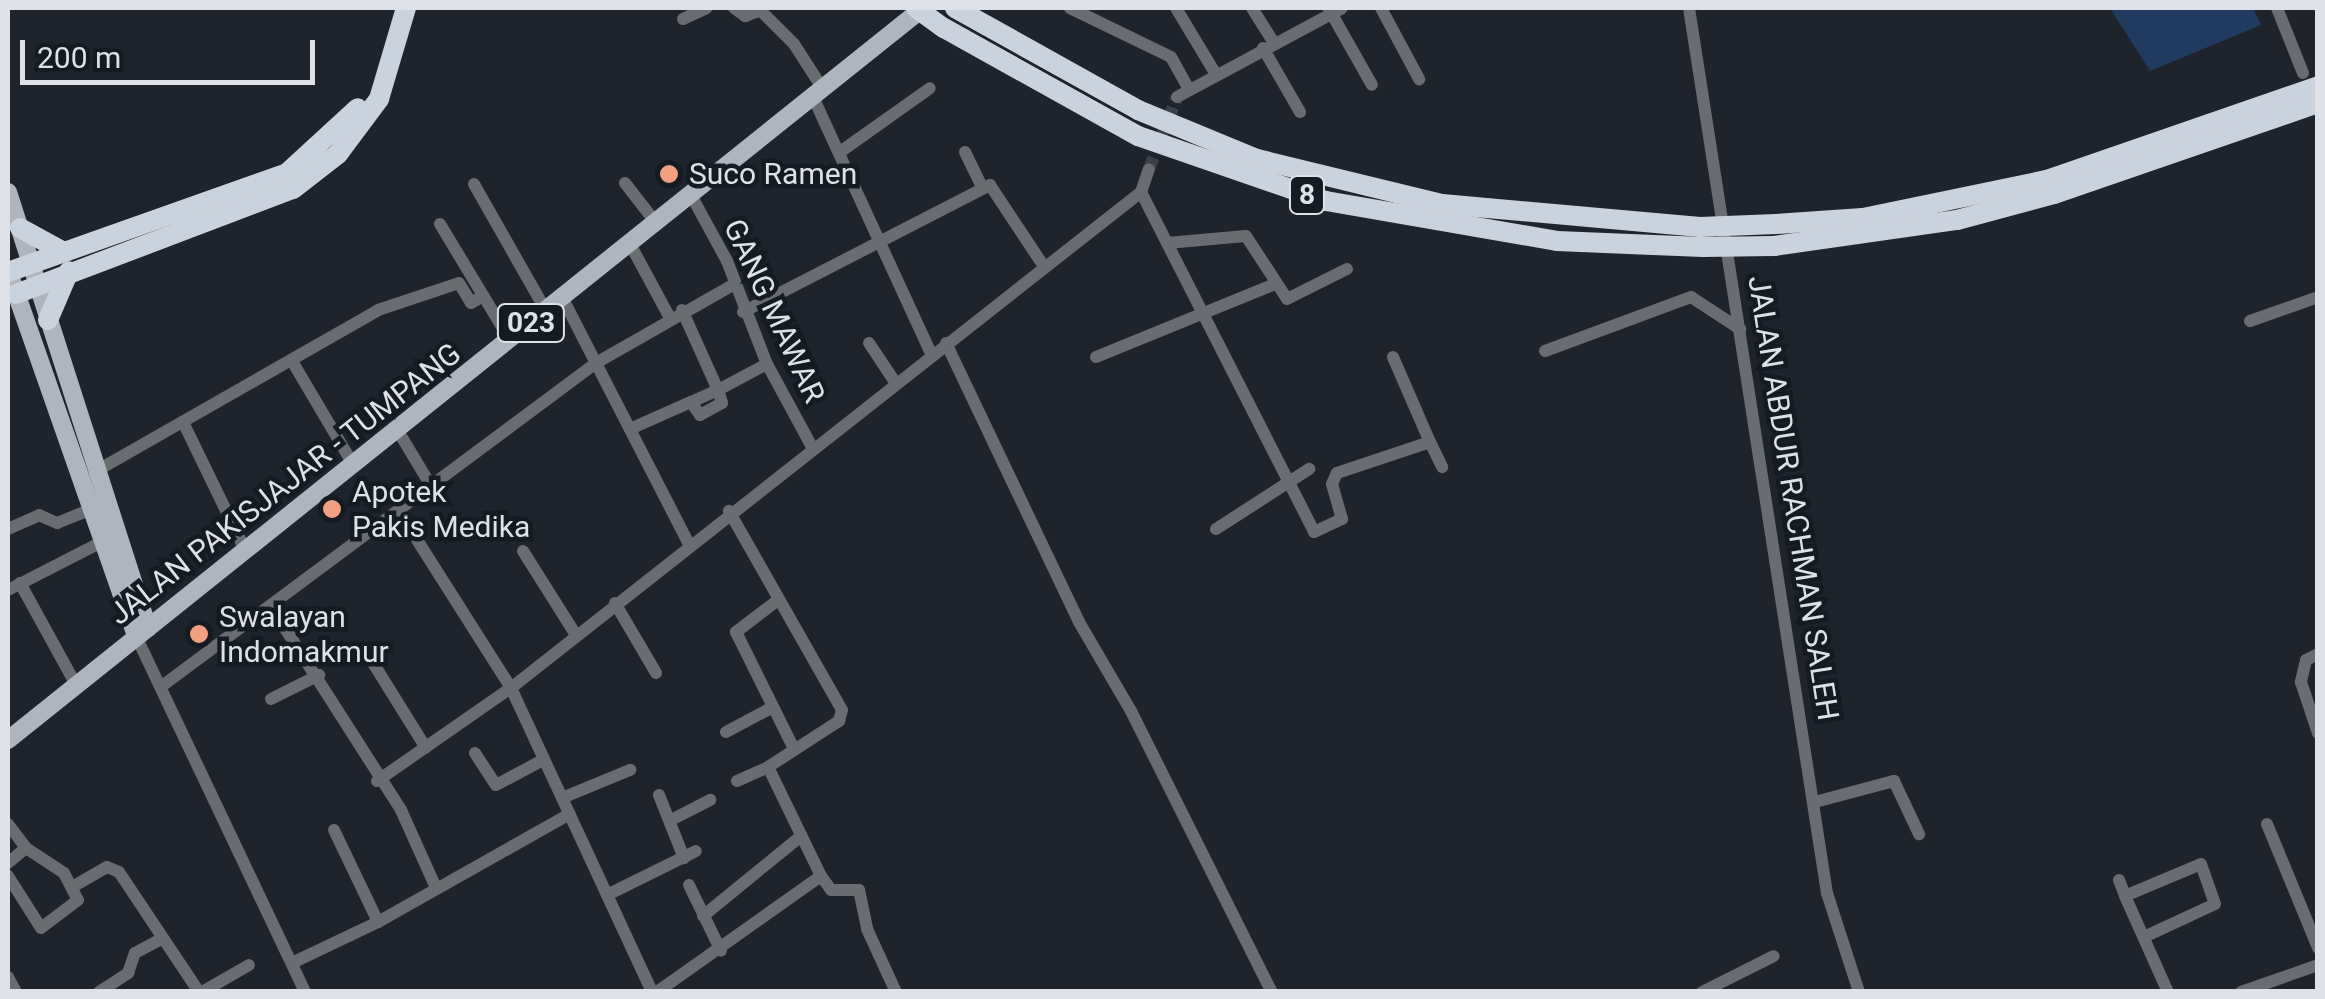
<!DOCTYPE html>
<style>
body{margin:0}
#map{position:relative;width:2325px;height:999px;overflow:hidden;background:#1f242c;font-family:Roboto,sans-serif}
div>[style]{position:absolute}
.green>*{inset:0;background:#213a5f}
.minor-tunnel>*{height:12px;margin-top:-6px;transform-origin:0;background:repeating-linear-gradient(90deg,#3c4048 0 12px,transparent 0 18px)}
.minor>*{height:12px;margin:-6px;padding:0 6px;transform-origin:6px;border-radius:6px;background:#696c70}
.major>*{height:18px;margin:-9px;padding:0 9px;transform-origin:9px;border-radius:9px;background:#afb5be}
.highway>*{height:20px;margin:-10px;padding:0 10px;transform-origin:10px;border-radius:10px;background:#cad2dd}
.highway-bridge>*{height:20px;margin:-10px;padding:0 10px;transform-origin:10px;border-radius:10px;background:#cad2dd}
.dots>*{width:28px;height:28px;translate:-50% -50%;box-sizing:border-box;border:5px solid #151b23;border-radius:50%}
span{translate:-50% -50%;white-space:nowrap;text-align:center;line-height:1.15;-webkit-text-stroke:9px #151b23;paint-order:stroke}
.shield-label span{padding:2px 8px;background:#151b23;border:2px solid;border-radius:8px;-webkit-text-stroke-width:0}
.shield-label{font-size:28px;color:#dee1e7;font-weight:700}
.poi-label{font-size:30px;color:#dee1e7}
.left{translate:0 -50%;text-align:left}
.street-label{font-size:30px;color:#dee1e7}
.frame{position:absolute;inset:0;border:10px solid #dee1e7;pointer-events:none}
.scale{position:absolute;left:20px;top:40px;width:295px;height:45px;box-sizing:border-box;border:5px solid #dee1e7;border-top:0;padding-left:12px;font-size:30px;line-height:35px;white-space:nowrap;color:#dee1e7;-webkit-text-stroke:8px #151b23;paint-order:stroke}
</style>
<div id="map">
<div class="green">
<i style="clip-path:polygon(2110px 8px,2253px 8px,2261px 25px,2150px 71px)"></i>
</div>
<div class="minor-tunnel">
<i style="left:1149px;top:169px;width:77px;rotate:-68.7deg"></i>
</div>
<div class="minor">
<i style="left:734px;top:8px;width:14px;rotate:36deg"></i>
<i style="left:745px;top:16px;width:15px;rotate:-20deg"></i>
<i style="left:758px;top:8px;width:51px;rotate:45deg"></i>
<i style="left:794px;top:44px;width:54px;rotate:57.2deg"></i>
<i style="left:1070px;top:8px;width:112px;rotate:25.9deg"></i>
<i style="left:1171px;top:57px;width:35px;rotate:61deg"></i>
<i style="left:1176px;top:8px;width:76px;rotate:59deg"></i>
<i style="left:1252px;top:8px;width:41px;rotate:57.8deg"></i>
<i style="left:1381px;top:8px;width:81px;rotate:61.8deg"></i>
<i style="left:1689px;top:8px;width:896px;rotate:81.14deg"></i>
<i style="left:1827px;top:893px;width:104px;rotate:72.1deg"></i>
<i style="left:2277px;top:8px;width:70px;rotate:68.2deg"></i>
<i style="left:1329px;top:9px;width:87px;rotate:60.5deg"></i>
<i style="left:683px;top:19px;width:26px;rotate:-25deg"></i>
<i style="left:1263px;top:48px;width:74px;rotate:60deg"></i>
<i style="left:813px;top:97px;width:283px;rotate:65.3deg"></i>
<i style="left:1177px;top:97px;width:187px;rotate:-28.3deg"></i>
<i style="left:840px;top:152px;width:110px;rotate:-35.4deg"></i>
<i style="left:965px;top:152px;width:39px;rotate:64deg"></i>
<i style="left:625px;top:183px;width:51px;rotate:52.2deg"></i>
<i style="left:474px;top:184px;width:146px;rotate:60.4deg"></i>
<i style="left:1141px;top:192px;width:57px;rotate:63deg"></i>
<i style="left:1167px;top:243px;width:79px;rotate:-5.1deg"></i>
<i style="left:1246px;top:236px;width:75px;rotate:56.9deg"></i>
<i style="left:1287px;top:299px;width:67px;rotate:-26.6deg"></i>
<i style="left:691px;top:195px;width:75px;rotate:61.4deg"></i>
<i style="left:727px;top:261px;width:110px;rotate:68.8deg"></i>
<i style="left:767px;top:364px;width:94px;rotate:61.5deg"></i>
<i style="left:440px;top:224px;width:135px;rotate:58.9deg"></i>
<i style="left:1167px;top:243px;width:324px;rotate:63deg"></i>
<i style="left:1314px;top:532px;width:31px;rotate:-25deg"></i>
<i style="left:1342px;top:519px;width:36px;rotate:-106deg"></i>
<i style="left:1332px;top:484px;width:12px;rotate:-66deg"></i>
<i style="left:1337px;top:473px;width:98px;rotate:-18.4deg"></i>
<i style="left:1430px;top:442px;width:28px;rotate:64deg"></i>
<i style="left:630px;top:244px;width:82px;rotate:61.6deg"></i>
<i style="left:563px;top:299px;width:276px;rotate:62.8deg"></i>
<i style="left:682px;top:310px;width:88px;rotate:65.8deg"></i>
<i style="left:718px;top:390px;width:30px;rotate:156deg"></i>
<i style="left:743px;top:312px;width:278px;rotate:-27.2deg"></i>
<i style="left:990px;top:185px;width:96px;rotate:56.5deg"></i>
<i style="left:2250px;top:321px;width:72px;rotate:-19.4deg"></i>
<i style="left:869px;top:343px;width:47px;rotate:56.3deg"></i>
<i style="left:946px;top:343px;width:309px;rotate:64.5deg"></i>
<i style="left:1079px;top:622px;width:103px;rotate:59.7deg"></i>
<i style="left:1131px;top:711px;width:314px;rotate:63.4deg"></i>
<i style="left:1545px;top:351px;width:156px;rotate:-20.3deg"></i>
<i style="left:1691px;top:297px;width:59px;rotate:33.1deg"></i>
<i style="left:1096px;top:357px;width:193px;rotate:-22.2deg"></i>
<i style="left:1393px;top:357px;width:93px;rotate:66.5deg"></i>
<i style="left:292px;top:361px;width:122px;rotate:59.4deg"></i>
<i style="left:183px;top:422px;width:144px;rotate:64.1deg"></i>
<i style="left:630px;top:429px;width:67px;rotate:-23.9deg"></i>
<i style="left:691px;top:402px;width:16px;rotate:55deg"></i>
<i style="left:700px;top:415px;width:25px;rotate:-29deg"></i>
<i style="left:722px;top:403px;width:14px;rotate:-107deg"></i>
<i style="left:718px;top:390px;width:55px;rotate:-28deg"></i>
<i style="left:398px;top:431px;width:68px;rotate:58.9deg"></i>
<i style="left:98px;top:470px;width:322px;rotate:-29.7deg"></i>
<i style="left:378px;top:310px;width:85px;rotate:-18.4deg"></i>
<i style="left:459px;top:283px;width:23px;rotate:59deg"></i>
<i style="left:471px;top:303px;width:14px;rotate:-30deg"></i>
<i style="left:400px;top:513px;width:207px;rotate:57.6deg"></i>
<i style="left:511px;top:688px;width:335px;rotate:65.1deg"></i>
<i style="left:8px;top:529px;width:34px;rotate:-24deg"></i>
<i style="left:39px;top:515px;width:20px;rotate:24deg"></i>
<i style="left:57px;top:523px;width:35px;rotate:-22deg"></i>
<i style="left:1216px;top:529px;width:111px;rotate:-32.8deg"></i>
<i style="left:523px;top:551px;width:99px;rotate:57.8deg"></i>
<i style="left:20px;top:583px;width:116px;rotate:61.2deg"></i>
<i style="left:8px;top:590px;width:106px;rotate:-27.1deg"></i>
<i style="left:778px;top:600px;width:53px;rotate:142.7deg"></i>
<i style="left:736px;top:632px;width:131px;rotate:63.6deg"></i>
<i style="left:615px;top:603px;width:81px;rotate:59.6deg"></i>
<i style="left:272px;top:608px;width:240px;rotate:57.4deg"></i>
<i style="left:401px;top:810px;width:85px;rotate:65.8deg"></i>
<i style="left:136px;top:636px;width:394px;rotate:64.6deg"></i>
<i style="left:365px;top:650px;width:115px;rotate:58.1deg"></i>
<i style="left:2318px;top:654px;width:13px;rotate:153deg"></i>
<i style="left:2306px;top:660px;width:23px;rotate:103deg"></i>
<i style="left:2301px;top:682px;width:54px;rotate:71.6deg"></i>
<i style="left:162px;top:686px;width:541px;rotate:-36.66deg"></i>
<i style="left:596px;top:363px;width:158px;rotate:-29.7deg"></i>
<i style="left:271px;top:699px;width:54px;rotate:-26.6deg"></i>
<i style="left:726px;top:732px;width:53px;rotate:-28deg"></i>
<i style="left:475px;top:753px;width:38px;rotate:57deg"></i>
<i style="left:496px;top:785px;width:53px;rotate:-28deg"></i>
<i style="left:377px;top:781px;width:163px;rotate:-34.8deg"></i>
<i style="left:511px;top:688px;width:802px;rotate:-38.21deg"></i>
<i style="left:1141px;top:192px;width:24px;rotate:-71deg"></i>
<i style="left:737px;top:781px;width:34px;rotate:-24deg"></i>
<i style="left:659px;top:795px;width:68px;rotate:68.4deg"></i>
<i style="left:562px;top:798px;width:74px;rotate:-22.4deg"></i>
<i style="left:1815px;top:802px;width:82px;rotate:-14.9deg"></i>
<i style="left:1894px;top:781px;width:59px;rotate:64.7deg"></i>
<i style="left:673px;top:819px;width:42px;rotate:-27.2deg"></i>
<i style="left:8px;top:824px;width:30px;rotate:53deg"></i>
<i style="left:26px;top:848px;width:45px;rotate:33.3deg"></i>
<i style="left:64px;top:873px;width:30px;rotate:63deg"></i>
<i style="left:78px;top:900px;width:46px;rotate:142.9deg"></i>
<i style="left:41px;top:928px;width:62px;rotate:-122.4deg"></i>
<i style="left:2267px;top:824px;width:134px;rotate:67.6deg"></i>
<i style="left:334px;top:830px;width:102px;rotate:64.4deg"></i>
<i style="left:8px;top:863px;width:23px;rotate:-40deg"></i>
<i style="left:821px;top:876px;width:17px;rotate:54deg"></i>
<i style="left:831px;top:890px;width:28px"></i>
<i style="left:859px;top:890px;width:40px;rotate:78deg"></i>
<i style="left:867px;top:929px;width:69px;rotate:65.3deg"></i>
<i style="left:2119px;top:880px;width:17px;rotate:69deg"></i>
<i style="left:689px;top:885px;width:73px;rotate:64.1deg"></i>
<i style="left:74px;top:886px;width:38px;rotate:-30deg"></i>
<i style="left:107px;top:867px;width:13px;rotate:23deg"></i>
<i style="left:119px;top:872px;width:144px;rotate:56.3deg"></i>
<i style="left:607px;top:895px;width:99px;rotate:-26.3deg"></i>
<i style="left:703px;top:916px;width:127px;rotate:-39.2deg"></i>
<i style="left:2144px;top:937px;width:78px;rotate:-24.9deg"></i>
<i style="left:2215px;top:904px;width:42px;rotate:-109.3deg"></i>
<i style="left:2201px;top:864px;width:82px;rotate:157.2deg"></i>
<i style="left:2125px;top:896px;width:105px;rotate:65.9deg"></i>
<i style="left:292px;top:963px;width:95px;rotate:-25.5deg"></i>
<i style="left:378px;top:922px;width:220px;rotate:-29.4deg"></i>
<i style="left:8px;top:977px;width:17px;rotate:62deg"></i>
<i style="left:99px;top:992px;width:35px;rotate:-33deg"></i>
<i style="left:128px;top:973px;width:21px;rotate:-71deg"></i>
<i style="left:135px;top:953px;width:30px;rotate:-28deg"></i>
<i style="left:202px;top:992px;width:54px;rotate:-29.9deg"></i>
<i style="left:657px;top:992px;width:201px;rotate:-35.3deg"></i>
<i style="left:821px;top:876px;width:121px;rotate:-115.9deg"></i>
<i style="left:768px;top:767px;width:85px;rotate:-32.9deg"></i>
<i style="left:839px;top:721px;width:11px;rotate:-75deg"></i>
<i style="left:842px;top:710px;width:229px;rotate:-119.6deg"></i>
<i style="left:1702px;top:992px;width:80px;rotate:-26.6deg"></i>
<i style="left:2241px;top:992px;width:82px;rotate:-19.3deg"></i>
</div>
<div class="major">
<i style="left:8px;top:192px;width:458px;rotate:72.2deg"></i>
<i style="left:8px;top:270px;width:388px;rotate:70.7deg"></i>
<i style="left:8px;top:740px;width:1172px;rotate:-38.66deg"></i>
</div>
<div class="highway">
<i style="left:955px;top:8px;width:210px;rotate:29.1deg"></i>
<i style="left:1138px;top:110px;width:129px;rotate:22.4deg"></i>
<i style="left:1257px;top:159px;width:190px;rotate:13.7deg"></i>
<i style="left:1442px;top:204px;width:259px;rotate:5.1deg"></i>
<i style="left:944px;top:28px;width:222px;rotate:29.1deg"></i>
<i style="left:1138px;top:136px;width:199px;rotate:19.1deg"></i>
<i style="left:1326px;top:201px;width:234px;rotate:9.8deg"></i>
<i style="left:1557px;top:241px;width:146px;rotate:2.4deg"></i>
<i style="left:1776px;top:224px;width:87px;rotate:-3.9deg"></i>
<i style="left:1863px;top:218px;width:188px;rotate:-11.7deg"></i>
<i style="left:2047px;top:180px;width:287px;rotate:-19.1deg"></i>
<i style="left:20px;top:228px;width:50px;rotate:28.6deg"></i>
<i style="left:1774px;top:246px;width:185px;rotate:-8.1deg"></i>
<i style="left:1957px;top:220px;width:100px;rotate:-15deg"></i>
<i style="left:2054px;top:194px;width:279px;rotate:-19deg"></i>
<i style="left:8px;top:272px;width:296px;rotate:-19.5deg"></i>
<i style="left:287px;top:173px;width:96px;rotate:-42.5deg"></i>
<i style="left:16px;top:294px;width:296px;rotate:-20.8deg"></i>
<i style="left:293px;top:189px;width:57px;rotate:-37.9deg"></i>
<i style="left:338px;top:154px;width:69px;rotate:-53.3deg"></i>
<i style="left:379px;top:99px;width:95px;rotate:-73.5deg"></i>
<i style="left:48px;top:320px;width:53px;rotate:-66.8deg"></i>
</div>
<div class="highway-bridge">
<i style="left:916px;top:8px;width:34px;rotate:36deg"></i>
<i style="left:1700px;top:227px;width:76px;rotate:-2.3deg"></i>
<i style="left:1703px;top:247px;width:71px;rotate:-0.8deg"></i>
</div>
<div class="dots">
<i style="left:669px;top:174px;background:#f3a082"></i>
<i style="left:332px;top:509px;background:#f3a082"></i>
<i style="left:199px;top:634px;background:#f3a082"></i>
</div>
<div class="shield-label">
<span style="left:1307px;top:195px">8</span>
<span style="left:531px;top:323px">023</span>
</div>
<div class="poi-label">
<span class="left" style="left:689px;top:174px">Suco Ramen</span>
<span class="left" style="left:352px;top:509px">Apotek<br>Pakis Medika</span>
<span class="left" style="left:219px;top:634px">Swalayan<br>Indomakmur</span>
</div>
<div class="street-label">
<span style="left:774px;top:311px;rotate:65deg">GANG MAWAR</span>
<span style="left:285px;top:484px;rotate:-38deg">JALAN PAKISJAJAR - TUMPANG</span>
<span style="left:1793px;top:498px;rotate:81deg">JALAN ABDUR RACHMAN SALEH</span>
</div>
<div class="frame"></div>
<div class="scale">200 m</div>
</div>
